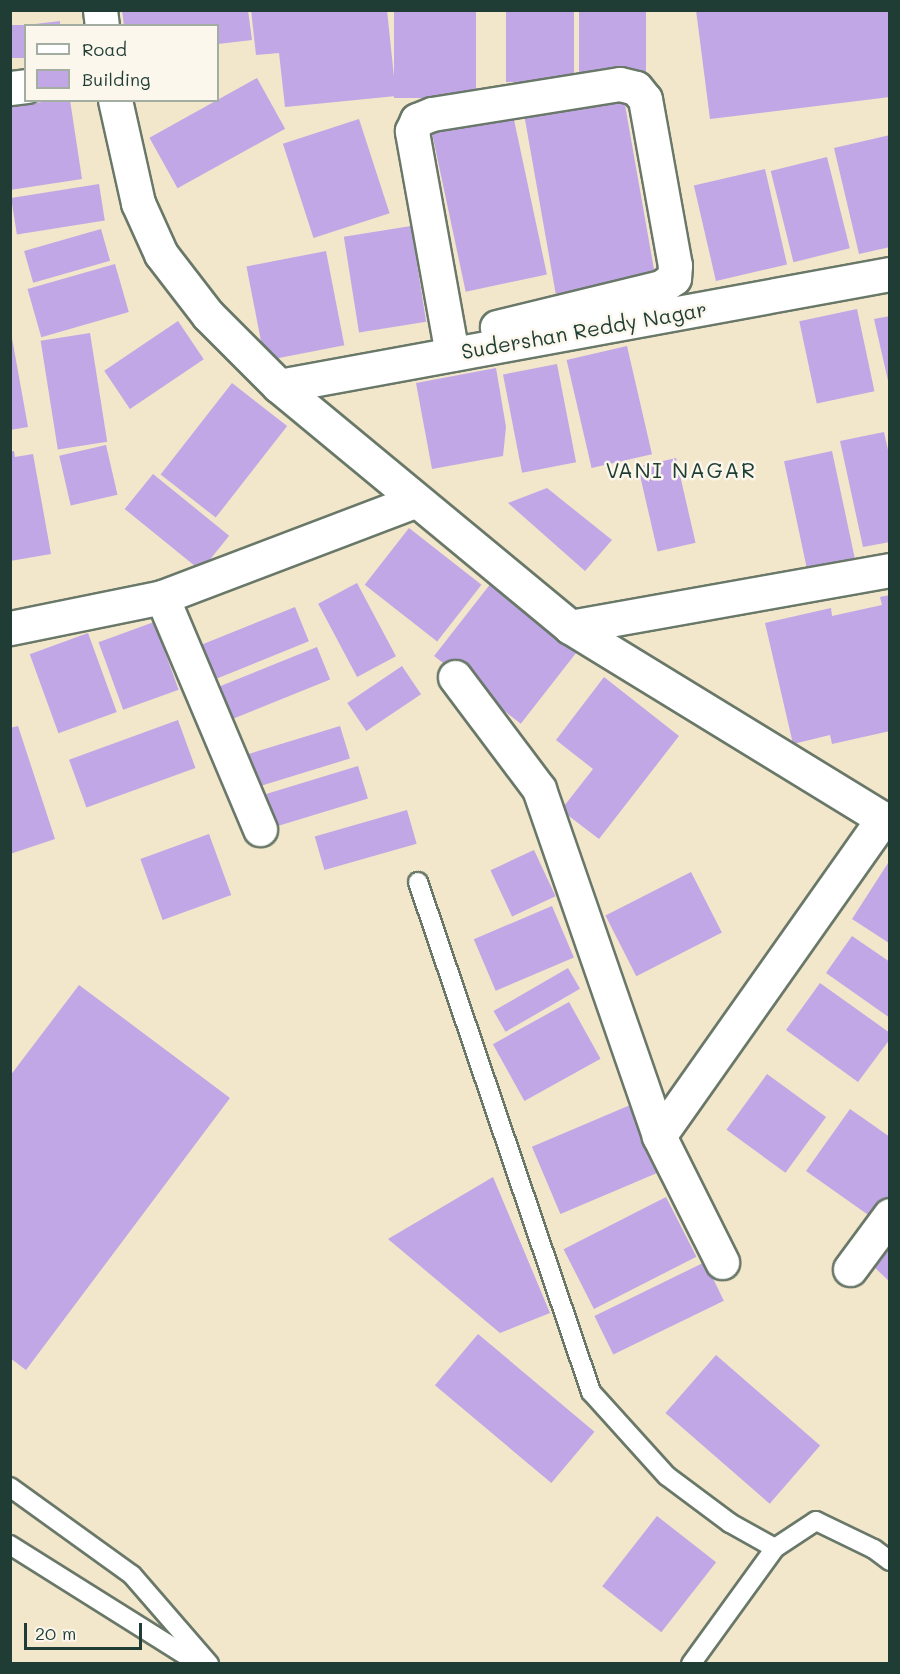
<!DOCTYPE html>
<style>
body{margin:0}
#map{position:relative;width:900px;height:1674px;overflow:hidden;background:#f2e6cb;font-family:Mali,sans-serif}
div>[style]{position:absolute}
.building>*{inset:0;background:#c1a7e6;transform-origin:0 0}
.roads{filter:drop-shadow(2px 0 #697869) drop-shadow(-2px 0 #697869) drop-shadow(0 2px #697869) drop-shadow(0 -2px #697869)}
.service>*{height:18px;margin:-9px;padding:0 9px;transform-origin:9px;border-radius:9px;background:#fff}
.minor>*{height:33px;margin:-16.5px;padding:0 16.5px;transform-origin:16.5px;border-radius:16.5px;background:#fff}
span{translate:-50% -50%;white-space:nowrap;text-align:center;line-height:1.15;-webkit-text-stroke:5px #fbf7ec;paint-order:stroke}
.street-label{font-size:21px;color:#1f3d34}
.neighbourhood-label{font-size:22px;color:#1f3d34;letter-spacing:1.5px}
.frame{position:absolute;inset:0;border:12px solid #1f3d34;pointer-events:none}
.legend{position:absolute;left:24px;top:24px;width:195px;height:78px;box-sizing:border-box;background:#fbf7ec;border:2px solid #a3ada2;margin:0;padding:8px 10px;list-style:none;font-size:18px;color:#1f3d34}
.legend li{display:flex;align-items:center;gap:12px;height:30px}
.legend b{width:30px;border:2px solid #a3ada2}
.scale{position:absolute;left:24px;top:1623px;width:118px;height:27px;box-sizing:border-box;border:3px solid #1f3d34;border-top:0;padding-left:8px;font-size:18px;line-height:21px;white-space:nowrap;color:#1f3d34;-webkit-text-stroke:4px #fbf7ec;paint-order:stroke}
</style>
<div id="map">
<div class="building">
<i style="clip-path:polygon(122px 10px,248px 10px,252px 40px,218px 44px,218px 26px,124px 26px)"></i>
<i style="clip-path:polygon(251px 10px,387px 10px,396px 96px,285px 107px,279px 53px,256px 55px)"></i>
<i style="left:394px;top:10px;width:82px;height:88px"></i>
<i style="left:506px;top:10px;width:68px;height:72px"></i>
<i style="left:579px;top:10px;width:67px;height:62px"></i>
<i style="clip-path:polygon(696px 10px,890px 10px,890px 97px,710px 119px)"></i>
<i style="clip-path:polygon(60px 21px,60px 26px,35px 26px,35px 24px)"></i>
<i style="left:26px;top:25px;width:33px;height:16px;rotate:90deg"></i>
<i style="left:257px;top:78px;width:58px;height:123px;rotate:61deg"></i>
<i style="left:622px;top:88px;width:191px;height:101px;rotate:80deg"></i>
<i style="clip-path:polygon(55px 100px,70px 100px,82px 179px,10px 190px,10px 107px)"></i>
<i style="left:513px;top:115px;width:163px;height:83px;rotate:78deg"></i>
<i style="left:359px;top:119px;width:99px;height:80px;rotate:72deg"></i>
<i style="clip-path:polygon(890px 135px,890px 247px,859px 254px,834px 148px)"></i>
<i style="left:827px;top:157px;width:94px;height:58px;rotate:76deg"></i>
<i style="left:765px;top:169px;width:98px;height:73px;rotate:77deg"></i>
<i style="left:99px;top:184px;width:37px;height:89px;rotate:81deg"></i>
<i style="left:411px;top:226px;width:97px;height:68px;rotate:81deg"></i>
<i style="left:101px;top:229px;width:33px;height:80px;rotate:74deg"></i>
<i style="left:326px;top:251px;width:96px;height:81px;rotate:79deg"></i>
<i style="left:115px;top:264px;width:50px;height:91px;rotate:74deg"></i>
<i style="left:857px;top:309px;width:84px;height:59px;rotate:78deg"></i>
<i style="clip-path:polygon(890px 316px,890px 385px,889px 385px,874px 319px)"></i>
<i style="left:178px;top:321px;width:46px;height:89px;rotate:56deg"></i>
<i style="clip-path:polygon(10px 327px,28px 427px,10px 430px)"></i>
<i style="left:90px;top:333px;width:110px;height:50px;rotate:81deg"></i>
<i style="left:627px;top:346px;width:111px;height:62px;rotate:77deg"></i>
<i style="left:557px;top:364px;width:100px;height:55px;rotate:79deg"></i>
<i style="clip-path:polygon(496px 368px,506px 427px,503px 456px,432px 469px,416px 383px)"></i>
<i style="left:232px;top:383px;width:70px;height:116px;rotate:38deg"></i>
<i style="clip-path:polygon(884px 432px,890px 459px,890px 542px,863px 547px,840px 441px)"></i>
<i style="left:106px;top:445px;width:51px;height:48px;rotate:77deg"></i>
<i style="clip-path:polygon(14px 451px,15px 457px,33px 454px,51px 554px,10px 561px,10px 452px)"></i>
<i style="left:832px;top:451px;width:114px;height:49px;rotate:78deg"></i>
<i style="left:676px;top:458px;width:87px;height:39px;rotate:77deg"></i>
<i style="left:153px;top:474px;width:98px;height:45px;rotate:39deg"></i>
<i style="clip-path:polygon(547px 488px,612px 540px,585px 571px,508px 503px)"></i>
<i style="left:409px;top:528px;width:92px;height:72px;rotate:38deg"></i>
<i style="left:495px;top:578px;width:110px;height:99px;rotate:38deg"></i>
<i style="left:357px;top:583px;width:83px;height:44px;rotate:62deg"></i>
<i style="clip-path:polygon(890px 595px,890px 731px,832px 744px,830px 735px,793px 744px,765px 623px,831px 608px,832px 616px,882px 605px,880px 597px)"></i>
<i style="left:295px;top:607px;width:37px;height:113px;rotate:68deg"></i>
<i style="left:154px;top:622px;width:72px;height:59px;rotate:70deg"></i>
<i style="left:88px;top:633px;width:84px;height:62px;rotate:70deg"></i>
<i style="left:317px;top:647px;width:35px;height:116px;rotate:68deg"></i>
<i style="left:402px;top:666px;width:34px;height:66px;rotate:56deg"></i>
<i style="clip-path:polygon(604px 677px,679px 736px,599px 839px,561px 810px,593px 769px,556px 740px)"></i>
<i style="left:178px;top:720px;width:51px;height:116px;rotate:70deg"></i>
<i style="clip-path:polygon(18px 726px,55px 839px,10px 854px,10px 728px)"></i>
<i style="left:340px;top:726px;width:34px;height:98px;rotate:73deg"></i>
<i style="left:358px;top:766px;width:34px;height:96px;rotate:73deg"></i>
<i style="left:407px;top:810px;width:35px;height:96px;rotate:74deg"></i>
<i style="left:209px;top:834px;width:65px;height:73px;rotate:70deg"></i>
<i style="left:534px;top:850px;width:51px;height:48px;rotate:65deg"></i>
<i style="clip-path:polygon(890px 860px,890px 941px,889px 943px,852px 919px)"></i>
<i style="left:691px;top:872px;width:68px;height:96px;rotate:63deg"></i>
<i style="left:552px;top:906px;width:56px;height:85px;rotate:67deg"></i>
<i style="clip-path:polygon(852px 936px,890px 962px,890px 1018px,826px 973px)"></i>
<i style="left:568px;top:968px;width:24px;height:86px;rotate:60deg"></i>
<i style="clip-path:polygon(820px 983px,890px 1033px,890px 1039px,858px 1082px,786px 1030px)"></i>
<i style="clip-path:polygon(79px 985px,230px 1098px,26px 1370px,10px 1358px,10px 1076px)"></i>
<i style="left:569px;top:1002px;width:65px;height:87px;rotate:61deg"></i>
<i style="left:767px;top:1074px;width:73px;height:69px;rotate:36deg"></i>
<i style="left:635px;top:1103px;width:73px;height:112px;rotate:67deg"></i>
<i style="clip-path:polygon(850px 1109px,890px 1137px,890px 1196px,874px 1219px,806px 1171px)"></i>
<i style="clip-path:polygon(493px 1177px,550px 1313px,500px 1333px,388px 1239px)"></i>
<i style="left:666px;top:1197px;width:67px;height:115px;rotate:63deg"></i>
<i style="clip-path:polygon(890px 1243px,890px 1282px,871px 1264px)"></i>
<i style="left:705px;top:1262px;width:43px;height:123px;rotate:64deg"></i>
<i style="left:478px;top:1334px;width:152px;height:67px;rotate:40deg"></i>
<i style="left:716px;top:1355px;width:138px;height:77px;rotate:41deg"></i>
<i style="left:657px;top:1516px;width:75px;height:89px;rotate:38deg"></i>
</div>
<div class="roads">
<div class="service">
<i style="left:418px;top:882px;width:539px;rotate:71.26deg"></i>
<i style="left:591px;top:1392px;width:113px;rotate:47.9deg"></i>
<i style="left:667px;top:1476px;width:79px;rotate:36.7deg"></i>
<i style="left:730px;top:1523px;width:51px;rotate:29.1deg"></i>
<i style="left:10px;top:1487px;width:150px;rotate:35.8deg"></i>
<i style="left:132px;top:1575px;width:118px;rotate:49.1deg"></i>
<i style="left:10px;top:1545px;width:224px;rotate:32.1deg"></i>
<i style="left:691px;top:1664px;width:143px;rotate:-54.1deg"></i>
<i style="left:775px;top:1548px;width:49px;rotate:-33.4deg"></i>
<i style="left:816px;top:1521px;width:64px;rotate:25.8deg"></i>
<i style="left:874px;top:1549px;width:20px;rotate:37deg"></i>
</div>
<div class="minor">
<i style="left:100px;top:10px;width:16px;rotate:83deg"></i>
<i style="left:10px;top:88px;width:16px;rotate:-7deg"></i>
<i style="left:115px;top:100px;width:106px;rotate:77.4deg"></i>
<i style="left:138px;top:203px;width:56px;rotate:65.7deg"></i>
<i style="left:161px;top:254px;width:77px;rotate:52.4deg"></i>
<i style="left:208px;top:315px;width:100px;rotate:45deg"></i>
<i style="left:279px;top:386px;width:378px;rotate:39.6deg"></i>
<i style="left:570px;top:627px;width:375px;rotate:31.5deg"></i>
<i style="left:452px;top:354px;width:227px;rotate:-100.2deg"></i>
<i style="left:412px;top:131px;width:12px;rotate:-66deg"></i>
<i style="left:417px;top:120px;width:16px;rotate:-22deg"></i>
<i style="left:432px;top:114px;width:190px;rotate:-9.1deg"></i>
<i style="left:620px;top:84px;width:16px;rotate:14deg"></i>
<i style="left:636px;top:88px;width:14px;rotate:51deg"></i>
<i style="left:645px;top:99px;width:169px;rotate:79.8deg"></i>
<i style="left:675px;top:265px;width:13px;rotate:94deg"></i>
<i style="left:674px;top:278px;width:16px;rotate:145deg"></i>
<i style="left:661px;top:287px;width:169px;rotate:166.3deg"></i>
<i style="left:279px;top:386px;width:621px;rotate:-10.39deg"></i>
<i style="left:162px;top:597px;width:252px;rotate:67.1deg"></i>
<i style="left:570px;top:627px;width:325px;rotate:-10.1deg"></i>
<i style="left:10px;top:628px;width:155px;rotate:-11.5deg"></i>
<i style="left:162px;top:597px;width:271px;rotate:-20.8deg"></i>
<i style="left:455px;top:677px;width:140px;rotate:53.1deg"></i>
<i style="left:539px;top:789px;width:367px;rotate:70.9deg"></i>
<i style="left:659px;top:1136px;width:141px;rotate:63.4deg"></i>
<i style="left:659px;top:1136px;width:389px;rotate:-54.8deg"></i>
<i style="left:850px;top:1269px;width:67px;rotate:-53.5deg"></i>
</div>
</div>
<div class="street-label">
<span style="left:584px;top:330px;rotate:-10deg">Sudershan Reddy Nagar</span>
</div>
<div class="neighbourhood-label">
<span style="left:681px;top:470px">VANI NAGAR</span>
</div>
<div class="frame"></div>
<ul class="legend">
<li><b style="height:8px;background:#fff"></b>Road</li>
<li><b style="height:16px;background:#c1a7e6"></b>Building</li>
</ul>
<div class="scale">20 m</div>
</div>
